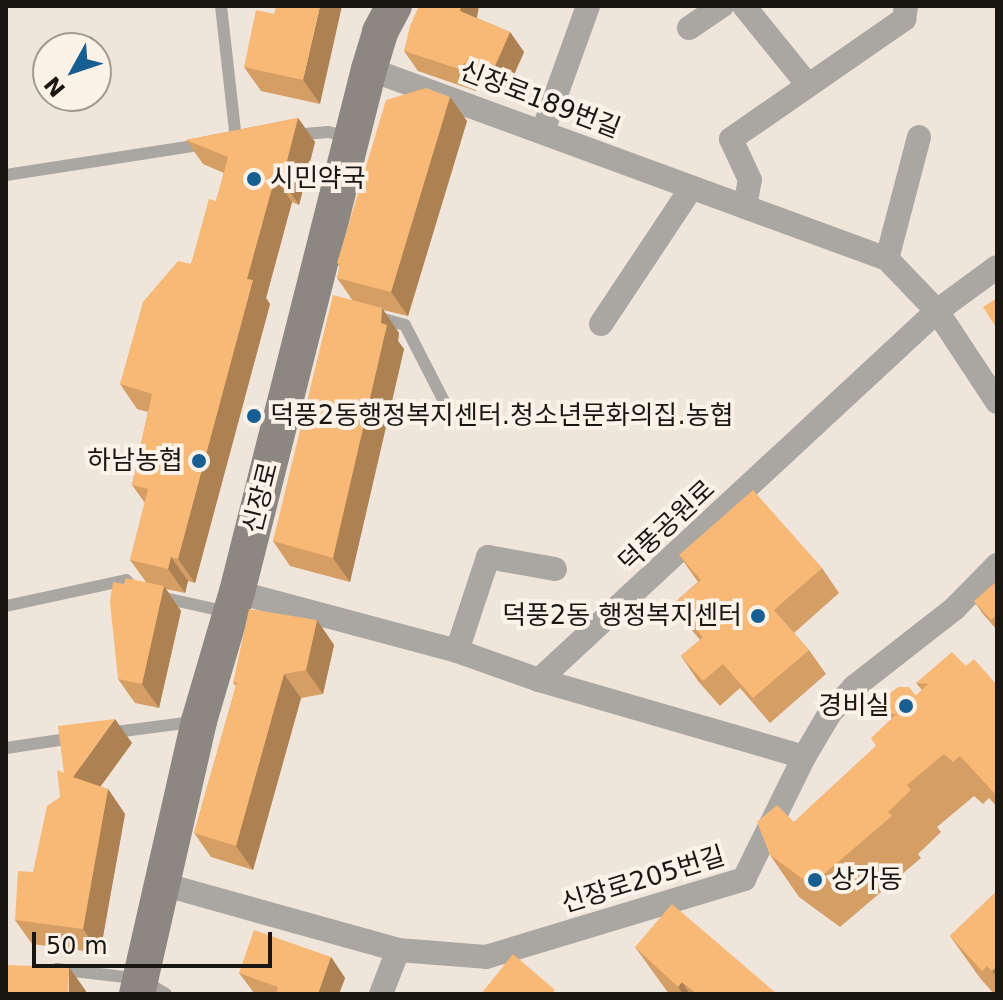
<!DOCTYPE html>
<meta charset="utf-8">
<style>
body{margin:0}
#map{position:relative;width:1003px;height:1000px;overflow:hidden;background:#efe5db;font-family:"DejaVu Sans","Noto Sans KR",sans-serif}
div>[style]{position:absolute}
.lane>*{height:12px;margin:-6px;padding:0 6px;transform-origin:6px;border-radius:6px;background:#aaa6a2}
.street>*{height:24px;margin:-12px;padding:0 12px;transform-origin:12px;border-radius:12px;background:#aaa6a2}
.secondary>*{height:36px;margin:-18px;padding:0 18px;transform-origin:18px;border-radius:18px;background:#8d8781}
.wall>*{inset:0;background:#d59e65}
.shaded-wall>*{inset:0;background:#ae8153}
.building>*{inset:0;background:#f8b876;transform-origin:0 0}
.dots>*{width:22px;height:22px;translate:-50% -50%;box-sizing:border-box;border:4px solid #fcf2e8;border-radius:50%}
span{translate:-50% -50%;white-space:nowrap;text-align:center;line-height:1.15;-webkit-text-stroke:8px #fcf2e8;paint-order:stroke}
.street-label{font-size:26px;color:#1a1713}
.poi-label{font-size:26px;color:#1a1713}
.left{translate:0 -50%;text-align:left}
.right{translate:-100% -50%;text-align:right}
.frame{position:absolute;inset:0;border:8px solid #1a1713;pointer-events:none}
.north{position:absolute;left:32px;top:32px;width:80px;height:80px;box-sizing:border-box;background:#fcf2e8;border:2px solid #a29a93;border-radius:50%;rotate:230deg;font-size:22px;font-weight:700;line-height:32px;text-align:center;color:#1a1713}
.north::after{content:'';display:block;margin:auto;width:28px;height:36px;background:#175f93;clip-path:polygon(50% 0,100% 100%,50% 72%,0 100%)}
.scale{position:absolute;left:32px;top:932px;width:240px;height:36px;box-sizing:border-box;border:4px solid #1a1713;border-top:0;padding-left:10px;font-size:24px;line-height:28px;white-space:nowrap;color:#1a1713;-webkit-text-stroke:6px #fcf2e8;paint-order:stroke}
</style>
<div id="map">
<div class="lane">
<i style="left:221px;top:6px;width:135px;rotate:83.6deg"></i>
<i style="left:293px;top:135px;width:35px;rotate:-5deg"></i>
<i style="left:328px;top:132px;width:23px;rotate:13deg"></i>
<i style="left:6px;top:175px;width:203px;rotate:-8.8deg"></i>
<i style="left:377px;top:317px;width:29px;rotate:16deg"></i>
<i style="left:405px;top:325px;width:92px;rotate:62.9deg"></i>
<i style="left:160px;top:597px;width:70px;rotate:12.4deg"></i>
<i style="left:6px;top:606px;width:123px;rotate:-12.2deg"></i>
<i style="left:126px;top:580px;width:13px;rotate:48deg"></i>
<i style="left:108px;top:733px;width:86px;rotate:-7.4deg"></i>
<i style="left:6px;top:748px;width:69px;rotate:-8.4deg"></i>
<i style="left:57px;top:969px;width:85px;rotate:6.8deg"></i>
<i style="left:141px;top:979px;width:29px;rotate:31deg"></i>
</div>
<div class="street">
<i style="left:744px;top:6px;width:102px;rotate:51deg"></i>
<i style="left:689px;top:28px;width:40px;rotate:-34deg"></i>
<i style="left:369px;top:69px;width:552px;rotate:20.14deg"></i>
<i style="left:887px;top:259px;width:72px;rotate:46.1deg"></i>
<i style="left:937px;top:311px;width:109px;rotate:56.6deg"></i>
<i style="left:543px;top:131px;width:133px;rotate:-70.2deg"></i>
<i style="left:745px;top:207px;width:27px;rotate:-80deg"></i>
<i style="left:750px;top:180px;width:45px;rotate:-114.9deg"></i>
<i style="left:731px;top:139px;width:211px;rotate:-34.7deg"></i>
<i style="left:904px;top:19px;width:13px;rotate:-81deg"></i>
<i style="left:887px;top:259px;width:126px;rotate:-75.3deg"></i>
<i style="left:601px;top:324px;width:164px;rotate:-56.4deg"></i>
<i style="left:237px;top:592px;width:228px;rotate:15deg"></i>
<i style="left:457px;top:651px;width:87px;rotate:19.5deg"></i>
<i style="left:539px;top:680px;width:543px;rotate:-42.83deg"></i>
<i style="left:937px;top:311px;width:74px;rotate:-36.3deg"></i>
<i style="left:457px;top:651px;width:99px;rotate:-71.7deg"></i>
<i style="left:488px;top:557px;width:68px;rotate:10.2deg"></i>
<i style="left:539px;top:680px;width:276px;rotate:16.2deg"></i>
<i style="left:162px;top:884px;width:245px;rotate:15.6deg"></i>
<i style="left:398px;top:950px;width:88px;rotate:4.5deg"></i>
<i style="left:486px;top:957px;width:270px;rotate:-16.8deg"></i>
<i style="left:744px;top:879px;width:136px;rotate:-63.8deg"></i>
<i style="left:804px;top:757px;width:51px;rotate:-59.4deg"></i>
<i style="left:830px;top:713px;width:35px;rotate:-47deg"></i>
<i style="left:854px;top:687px;width:128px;rotate:-38deg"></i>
<i style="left:955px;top:608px;width:60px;rotate:-45.7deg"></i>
<i style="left:381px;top:994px;width:47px;rotate:-68.9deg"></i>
</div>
<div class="secondary">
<i style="left:137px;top:994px;width:280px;rotate:-77.2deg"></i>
<i style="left:199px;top:721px;width:134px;rotate:-73.6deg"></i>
<i style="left:237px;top:592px;width:539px;rotate:-75.83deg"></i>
<i style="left:369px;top:69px;width:39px;rotate:-73deg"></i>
<i style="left:380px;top:32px;width:30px;rotate:-62deg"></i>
</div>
<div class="wall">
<i style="clip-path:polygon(419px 6px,478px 6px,477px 18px,510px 32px,524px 52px,505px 95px,478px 84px,476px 91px,418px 71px,404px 51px)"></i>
<i style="clip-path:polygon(274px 14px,320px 104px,261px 91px,244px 67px)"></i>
<i style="clip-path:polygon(450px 97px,467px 121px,408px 316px,383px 310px,399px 333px,398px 341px,404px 349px,350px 582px,290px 566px,273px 541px,353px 301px,337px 278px,340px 267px,337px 263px)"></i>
<i style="clip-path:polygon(298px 118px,315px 142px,299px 205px,292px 202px,266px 298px,270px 304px,195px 583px,188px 581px,185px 593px,166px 589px,181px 611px,159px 708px,135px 703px,118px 679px,124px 584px,146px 582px,130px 560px,145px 503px,132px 485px,148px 412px,137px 409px,120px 384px,191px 264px,216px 201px,224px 173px,203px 164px,186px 140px)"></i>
<i style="clip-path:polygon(679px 555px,822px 568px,839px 593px,794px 633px,809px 650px,826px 674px,770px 723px,740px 688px,720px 706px,698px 681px,681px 656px,700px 640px,690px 628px,673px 604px,698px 582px)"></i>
<i style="clip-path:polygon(997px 581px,997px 630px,983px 614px,974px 601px)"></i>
<i style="clip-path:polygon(317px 620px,334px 645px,323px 694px,301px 698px,253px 870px,211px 857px,194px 833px,236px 686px,233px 683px)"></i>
<i style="clip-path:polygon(966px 666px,997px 685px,997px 807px,989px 798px,983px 804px,974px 796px,937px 827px,941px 832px,918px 854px,921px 858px,840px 927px,799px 897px,770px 855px,794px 822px,876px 746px,891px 720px,889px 719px,884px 713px,916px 696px,922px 690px,916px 683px)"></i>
<i style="clip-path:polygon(132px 743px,100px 787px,108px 789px,125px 814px,100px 953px,32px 944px,15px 920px,33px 872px,60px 797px,64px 773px)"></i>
<i style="clip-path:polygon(997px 891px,997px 994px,994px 994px,980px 978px,950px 936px)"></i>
<i style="clip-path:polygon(635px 947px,777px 994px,669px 994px)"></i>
<i style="clip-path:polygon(331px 957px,345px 978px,339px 994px,256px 994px,254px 993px,239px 973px)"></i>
</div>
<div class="shaded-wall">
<i style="clip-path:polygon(320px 6px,342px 6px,320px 104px,303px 80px)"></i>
<i style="clip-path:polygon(461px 6px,479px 7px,474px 31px,460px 11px)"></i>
<i style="clip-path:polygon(510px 32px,524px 52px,505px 95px,491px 75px)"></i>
<i style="clip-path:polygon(464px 63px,478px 84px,476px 91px,462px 70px)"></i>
<i style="clip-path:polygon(450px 97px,467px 121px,408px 316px,391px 292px)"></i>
<i style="clip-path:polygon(298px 118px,315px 142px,299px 205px,282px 180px)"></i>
<i style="clip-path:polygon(275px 177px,292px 202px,266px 298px,270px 304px,195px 583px,178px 559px,247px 279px)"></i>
<i style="clip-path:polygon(382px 308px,399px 333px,398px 341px,404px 349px,350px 582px,333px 558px,381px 323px)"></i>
<i style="clip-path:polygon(171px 557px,188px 581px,185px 593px,168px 569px)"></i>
<i style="clip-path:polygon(164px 586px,181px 611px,159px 708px,142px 684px)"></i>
<i style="clip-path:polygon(317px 620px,334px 645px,323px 694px,306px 670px)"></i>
<i style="clip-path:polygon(284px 674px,301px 698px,253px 870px,236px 846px)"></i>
<i style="clip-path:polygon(115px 719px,132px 743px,90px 801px,73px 777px)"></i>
<i style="clip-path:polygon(108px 789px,125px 814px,100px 953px,83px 929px)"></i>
<i style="clip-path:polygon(331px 957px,345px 978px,339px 994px,318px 994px)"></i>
<i style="clip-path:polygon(997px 966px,997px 978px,992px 971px)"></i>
<i style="clip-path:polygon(69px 967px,86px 991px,86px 994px,69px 994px)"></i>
<i style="clip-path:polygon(682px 982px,690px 994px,683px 994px,678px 987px)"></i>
</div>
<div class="building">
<i style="clip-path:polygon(276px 6px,320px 6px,303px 80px,244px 67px,256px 10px,274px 14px)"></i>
<i style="clip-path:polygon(419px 6px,461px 6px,460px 11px,510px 32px,491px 75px,464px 63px,462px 70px,404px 51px,410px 26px)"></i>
<i style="clip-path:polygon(426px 88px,450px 97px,391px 292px,337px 278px,340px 264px,337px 263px,386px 100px)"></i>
<i style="clip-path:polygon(298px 118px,282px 180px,275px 177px,247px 279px,253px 280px,178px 559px,171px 557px,168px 569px,130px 560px,148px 489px,132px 485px,152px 394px,120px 384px,143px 302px,178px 261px,191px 264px,209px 199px,216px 201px,228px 157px,186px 140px)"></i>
<i style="clip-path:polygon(333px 295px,382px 308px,381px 323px,387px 325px,333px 558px,273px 541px)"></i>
<i style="clip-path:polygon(997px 298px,997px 329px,983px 307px)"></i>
<i style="clip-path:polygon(753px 490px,822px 568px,774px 610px,809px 650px,753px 698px,723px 664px,703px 681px,681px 656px,703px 637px,673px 604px,701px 580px,679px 555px)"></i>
<i style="clip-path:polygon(126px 578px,164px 586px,142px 684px,118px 679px,110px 602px,113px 582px,124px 584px)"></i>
<i style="clip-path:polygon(997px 581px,997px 615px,991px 620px,974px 601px)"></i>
<i style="clip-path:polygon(249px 609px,317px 620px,306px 670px,284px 674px,236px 846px,194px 833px,237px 682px,233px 683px)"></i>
<i style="clip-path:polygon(952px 652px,966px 666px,974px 659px,997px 685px,997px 796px,960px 756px,953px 762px,944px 754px,907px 785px,911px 790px,888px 812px,892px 816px,811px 885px,770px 855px,757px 822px,777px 805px,794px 822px,876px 746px,871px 738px,928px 684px,916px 683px)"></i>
<i style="clip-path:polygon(898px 687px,909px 687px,916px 696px,897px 714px,884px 713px,889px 694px)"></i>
<i style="clip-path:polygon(115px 719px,73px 777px,108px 789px,83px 929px,15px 920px,18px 871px,33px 872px,47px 806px,60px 797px,57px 770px,64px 773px,58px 726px)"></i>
<i style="clip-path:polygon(997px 891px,997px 966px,992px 971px,987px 966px,982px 971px,950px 936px)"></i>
<i style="clip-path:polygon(672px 904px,777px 994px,697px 994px,682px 982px,678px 987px,635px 947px)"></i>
<i style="clip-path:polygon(254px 930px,331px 957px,318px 994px,276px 994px,278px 987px,239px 973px)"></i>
<i style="clip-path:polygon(513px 954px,555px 990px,551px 994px,481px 994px)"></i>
<i style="left:6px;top:965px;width:63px;height:29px;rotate:2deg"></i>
</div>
<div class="dots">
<i style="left:254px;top:179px;background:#175f93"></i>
<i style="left:254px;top:416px;background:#175f93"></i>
<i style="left:199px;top:461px;background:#175f93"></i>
<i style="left:758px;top:616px;background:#175f93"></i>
<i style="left:906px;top:706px;background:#175f93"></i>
<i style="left:815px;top:880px;background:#175f93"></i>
</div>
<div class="street-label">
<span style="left:540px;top:100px;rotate:21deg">신장로189번길</span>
<span style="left:261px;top:498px;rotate:-76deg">신장로</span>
<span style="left:667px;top:526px;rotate:-43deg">덕풍공원로</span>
<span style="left:643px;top:880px;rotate:-17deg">신장로205번길</span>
</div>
<div class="poi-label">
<span class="left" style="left:270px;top:179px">시민약국</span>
<span class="left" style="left:270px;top:416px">덕풍2동행정복지센터.청소년문화의집.농협</span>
<span class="right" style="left:183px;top:461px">하남농협</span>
<span class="right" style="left:742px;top:616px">덕풍2동 행정복지센터</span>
<span class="right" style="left:890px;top:706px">경비실</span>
<span class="left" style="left:831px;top:880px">상가동</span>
</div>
<div class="frame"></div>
<div class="north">N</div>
<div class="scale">50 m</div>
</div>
